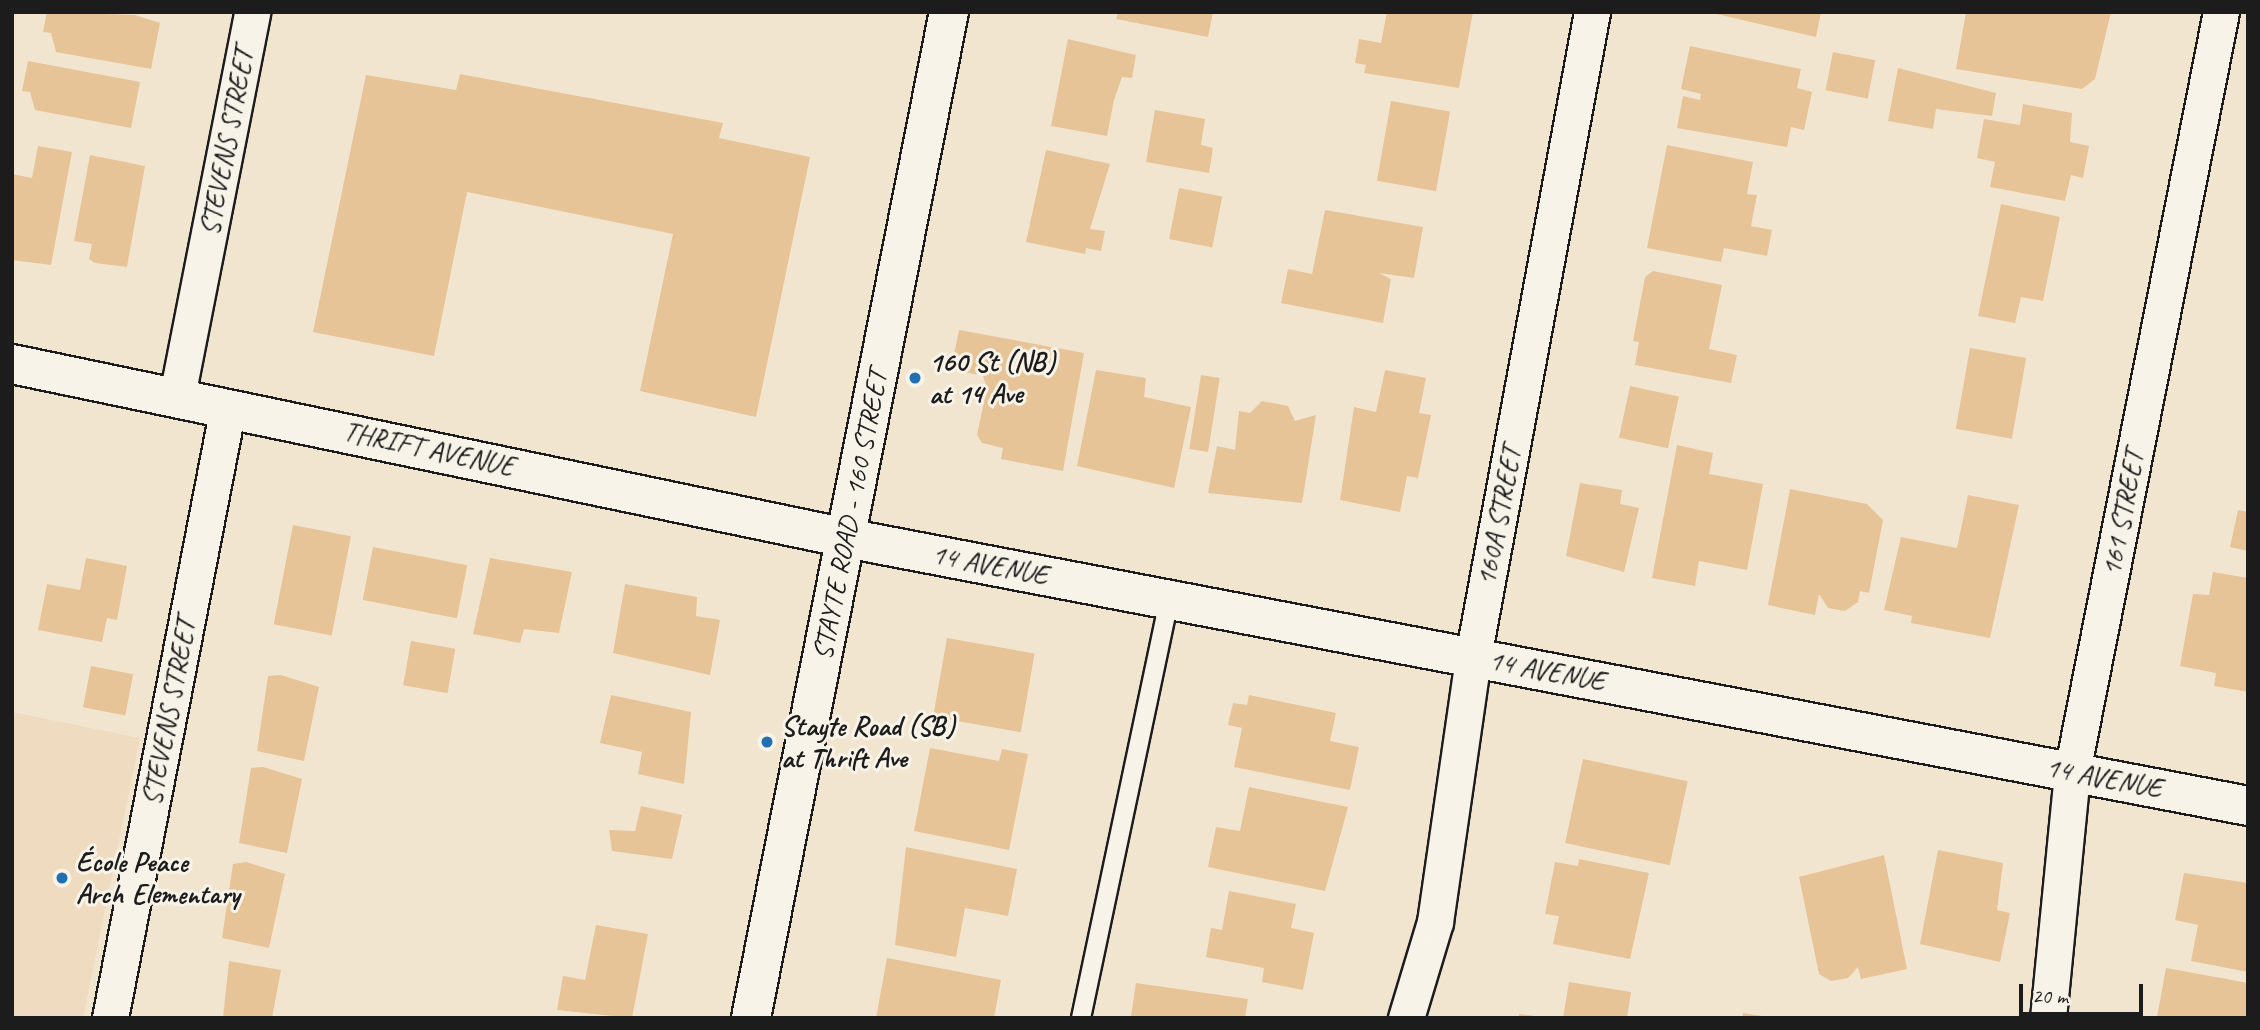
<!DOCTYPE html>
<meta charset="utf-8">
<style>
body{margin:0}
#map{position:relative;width:2260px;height:1030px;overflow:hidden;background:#f2e5d0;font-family:Caveat,sans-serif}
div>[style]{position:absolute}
.built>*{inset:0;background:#efdbbf}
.building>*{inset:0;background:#e7c398;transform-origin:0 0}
.roads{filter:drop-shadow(2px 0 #1c1c1c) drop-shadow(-2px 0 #1c1c1c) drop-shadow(0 2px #1c1c1c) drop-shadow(0 -2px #1c1c1c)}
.service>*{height:18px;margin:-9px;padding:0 9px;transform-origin:9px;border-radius:9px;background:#f7f3e8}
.minor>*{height:35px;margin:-17.5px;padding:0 17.5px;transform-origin:17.5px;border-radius:17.5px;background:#f7f3e8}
.tertiary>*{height:38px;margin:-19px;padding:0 19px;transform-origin:19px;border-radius:19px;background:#f7f3e8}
.secondary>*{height:38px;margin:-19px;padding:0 19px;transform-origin:19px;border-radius:19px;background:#f7f3e8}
.dots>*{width:19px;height:19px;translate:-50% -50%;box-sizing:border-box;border:4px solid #f7f3e8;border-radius:50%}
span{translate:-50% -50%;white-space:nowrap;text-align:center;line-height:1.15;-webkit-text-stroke:6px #f7f3e8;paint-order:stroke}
.street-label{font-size:28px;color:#1c1c1c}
.poi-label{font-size:28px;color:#1c1c1c;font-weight:700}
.left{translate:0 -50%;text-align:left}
.frame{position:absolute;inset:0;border:14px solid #1c1c1c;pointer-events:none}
.scale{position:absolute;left:2019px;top:984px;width:124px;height:32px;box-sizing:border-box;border:4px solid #1c1c1c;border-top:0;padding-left:9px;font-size:21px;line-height:24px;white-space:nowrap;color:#1c1c1c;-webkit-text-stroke:5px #f7f3e8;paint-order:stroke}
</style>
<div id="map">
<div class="built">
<i style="clip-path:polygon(12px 712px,140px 738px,83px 1018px,12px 1018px)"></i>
</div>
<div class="building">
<i style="clip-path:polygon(47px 12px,135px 15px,160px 23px,151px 69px,56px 52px,51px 33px,43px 32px)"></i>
<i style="clip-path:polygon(1118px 12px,1213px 12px,1208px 37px,1116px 19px)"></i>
<i style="clip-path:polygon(1387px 12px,1473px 12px,1459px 88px,1364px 73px,1366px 65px,1355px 63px,1359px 39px,1381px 43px)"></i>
<i style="clip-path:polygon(1708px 12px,1821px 12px,1816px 37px)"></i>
<i style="clip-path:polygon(1966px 12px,2111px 12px,2095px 79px,2082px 89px,1956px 69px)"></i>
<i style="clip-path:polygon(1068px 39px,1136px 55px,1132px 78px,1122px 77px,1114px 100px,1107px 136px,1051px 126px)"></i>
<i style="clip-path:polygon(1690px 46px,1801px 69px,1797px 88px,1812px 92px,1804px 130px,1791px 127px,1787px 147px,1677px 128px,1683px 96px,1700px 100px,1701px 94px,1681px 89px)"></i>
<i style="left:1833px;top:52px;width:43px;height:39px;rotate:11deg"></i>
<i style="clip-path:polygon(28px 61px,140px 82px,131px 128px,35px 110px,30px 92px,22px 91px)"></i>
<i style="clip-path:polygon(1898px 68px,1996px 93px,1992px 116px,1936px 109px,1933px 129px,1888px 121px)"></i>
<i style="clip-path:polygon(460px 74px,723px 123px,719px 138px,810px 157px,756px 417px,640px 391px,673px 234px,467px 192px,434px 356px,313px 332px,366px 75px,456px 90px)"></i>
<i style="left:1391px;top:101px;width:60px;height:81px;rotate:10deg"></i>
<i style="clip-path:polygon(2023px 104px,2072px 113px,2070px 142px,2089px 146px,2083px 178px,2071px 175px,2065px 201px,1990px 187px,1995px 162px,1977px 158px,1984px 119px,2020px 125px)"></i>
<i style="clip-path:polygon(1155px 110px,1205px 119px,1201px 145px,1213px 148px,1209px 173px,1146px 162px)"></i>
<i style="clip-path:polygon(1667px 145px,1753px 162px,1747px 194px,1757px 195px,1751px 226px,1772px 230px,1767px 256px,1724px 248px,1721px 262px,1647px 248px)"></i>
<i style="clip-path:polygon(38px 146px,72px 152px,51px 265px,12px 260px,12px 174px,32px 178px)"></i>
<i style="clip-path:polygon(1046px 150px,1110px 164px,1090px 229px,1105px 231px,1101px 251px,1086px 248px,1085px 254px,1026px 242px)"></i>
<i style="clip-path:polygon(90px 155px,145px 166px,127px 267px,95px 263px,89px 259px,92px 244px,74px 241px)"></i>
<i style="left:1179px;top:188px;width:44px;height:52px;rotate:11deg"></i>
<i style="clip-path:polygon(2001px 204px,2060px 217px,2043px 301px,2021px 297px,2015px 323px,1978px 316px)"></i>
<i style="clip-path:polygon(1325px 210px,1423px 227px,1414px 278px,1379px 273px,1391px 279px,1383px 323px,1281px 303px,1288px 269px,1312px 274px)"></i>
<i style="clip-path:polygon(1653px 271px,1722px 285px,1709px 349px,1737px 355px,1731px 383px,1635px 365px,1639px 342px,1633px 341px,1645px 277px)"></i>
<i style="clip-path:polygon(959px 330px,1084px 353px,1063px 471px,1001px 459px,1003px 448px,982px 443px,977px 435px,987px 388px,983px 376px,951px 369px)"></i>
<i style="left:1970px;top:348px;width:57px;height:82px;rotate:10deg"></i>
<i style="clip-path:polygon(1096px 370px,1146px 378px,1144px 397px,1191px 407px,1174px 488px,1077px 466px)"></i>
<i style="clip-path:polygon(1385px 370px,1426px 378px,1419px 413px,1431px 415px,1418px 478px,1407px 476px,1400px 512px,1340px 500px,1354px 407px,1376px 412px)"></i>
<i style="left:1201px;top:375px;width:19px;height:75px;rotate:9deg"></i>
<i style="left:1630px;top:386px;width:50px;height:53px;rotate:12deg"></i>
<i style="clip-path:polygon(1262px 401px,1288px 406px,1295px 421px,1316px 415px,1302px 503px,1208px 493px,1217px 446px,1235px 450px,1239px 411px,1250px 413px)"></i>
<i style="clip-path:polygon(1677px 445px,1713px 453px,1709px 474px,1763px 484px,1747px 570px,1699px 561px,1695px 586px,1652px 578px)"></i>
<i style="clip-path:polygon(1580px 483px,1622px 490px,1620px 504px,1639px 508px,1624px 572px,1566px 556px)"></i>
<i style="clip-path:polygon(1790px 489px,1867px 504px,1883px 520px,1869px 593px,1860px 591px,1858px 602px,1845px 611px,1828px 608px,1819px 594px,1815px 615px,1768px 605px)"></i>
<i style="clip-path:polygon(1968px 495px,2019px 505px,1990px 638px,1911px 623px,1912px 616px,1884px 610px,1901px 537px,1957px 548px)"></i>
<i style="clip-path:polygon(2238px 510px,2248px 512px,2248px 551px,2230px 547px)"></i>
<i style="left:293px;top:525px;width:59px;height:101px;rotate:11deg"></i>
<i style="left:373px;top:547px;width:96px;height:54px;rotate:11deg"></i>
<i style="clip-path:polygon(86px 558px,127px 566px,117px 620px,107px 618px,102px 642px,38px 630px,47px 584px,80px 590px)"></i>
<i style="clip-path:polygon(490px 558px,572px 572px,559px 633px,524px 629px,520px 643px,473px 634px)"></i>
<i style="clip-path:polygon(2213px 572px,2248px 578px,2248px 692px,2214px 686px,2216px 673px,2180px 666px,2193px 594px,2209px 595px)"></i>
<i style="clip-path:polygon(625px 584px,697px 597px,696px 616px,720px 620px,710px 675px,613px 653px)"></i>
<i style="left:947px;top:638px;width:89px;height:80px;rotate:10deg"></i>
<i style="left:411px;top:641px;width:45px;height:45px;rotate:10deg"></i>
<i style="left:91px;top:666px;width:43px;height:42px;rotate:11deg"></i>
<i style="clip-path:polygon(281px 675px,319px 687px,304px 761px,257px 751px,268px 676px)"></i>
<i style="clip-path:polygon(611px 695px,691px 712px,684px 784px,638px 774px,642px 752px,600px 743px)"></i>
<i style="clip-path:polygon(1249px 695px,1336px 713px,1330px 741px,1359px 747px,1350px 790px,1234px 767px,1242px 728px,1228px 725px,1233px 703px,1247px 705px)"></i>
<i style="clip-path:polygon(930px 748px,999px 761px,1002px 749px,1028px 754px,1009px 850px,914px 831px)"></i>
<i style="left:1583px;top:759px;width:107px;height:86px;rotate:12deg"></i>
<i style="clip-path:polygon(263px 767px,302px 779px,287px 853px,239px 843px,251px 768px)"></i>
<i style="clip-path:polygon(1249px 787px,1348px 807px,1325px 891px,1208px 867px,1216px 827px,1240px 831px)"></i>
<i style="clip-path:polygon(641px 806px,682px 815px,672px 859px,612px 851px,609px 830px,635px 831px)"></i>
<i style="clip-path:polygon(906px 847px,1017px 869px,1008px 916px,965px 908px,956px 957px,895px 945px)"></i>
<i style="clip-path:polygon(1938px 850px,2003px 863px,1997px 910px,2010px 913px,2000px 962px,1920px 944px)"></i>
<i style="clip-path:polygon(1884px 855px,1907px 969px,1861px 979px,1858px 967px,1848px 978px,1831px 981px,1819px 974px,1799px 877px)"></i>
<i style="clip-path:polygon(1579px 859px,1649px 873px,1630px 959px,1553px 944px,1559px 916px,1545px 914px,1555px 862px,1578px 866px)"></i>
<i style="clip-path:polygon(246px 862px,285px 874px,269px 948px,222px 938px,233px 864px)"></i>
<i style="clip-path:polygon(2184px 873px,2248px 883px,2248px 972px,2191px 961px,2198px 925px,2175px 920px)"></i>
<i style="clip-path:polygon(1229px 891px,1296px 904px,1291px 928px,1314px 933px,1303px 990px,1262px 982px,1264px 968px,1206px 957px,1211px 928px,1222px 930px)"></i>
<i style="clip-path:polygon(596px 925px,648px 934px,632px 1018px,557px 1010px,563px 976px,585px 980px)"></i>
<i style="clip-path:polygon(887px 958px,1001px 980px,994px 1018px,876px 1018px)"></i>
<i style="clip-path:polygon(229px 961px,281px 970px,272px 1018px,223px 1018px)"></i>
<i style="clip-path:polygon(2166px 968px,2248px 983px,2248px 1018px,2157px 1017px)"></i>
<i style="clip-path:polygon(1569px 982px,1631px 992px,1627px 1018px,1563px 1018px)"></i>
<i style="clip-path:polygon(1136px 983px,1248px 999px,1245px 1018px,1131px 1016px)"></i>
<i style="clip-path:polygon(1743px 1013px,1762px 1016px,1762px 1018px,1742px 1018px)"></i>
<i style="clip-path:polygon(1519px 1014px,1536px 1016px,1536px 1018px,1519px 1018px)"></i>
</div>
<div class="roads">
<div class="service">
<i style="left:1081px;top:1018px;width:428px;rotate:-78.1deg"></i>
</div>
<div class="minor">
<i style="left:177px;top:396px;width:391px;rotate:-78.9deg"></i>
<i style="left:110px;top:1018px;width:622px;rotate:-79.07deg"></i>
<i style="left:1406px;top:1018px;width:100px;rotate:-73.2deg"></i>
<i style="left:1435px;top:922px;width:268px;rotate:-81.8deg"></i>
<i style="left:1473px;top:657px;width:656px;rotate:-79.55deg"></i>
<i style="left:2048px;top:1018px;width:247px;rotate:-84.4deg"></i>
<i style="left:2072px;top:772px;width:774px;rotate:-78.91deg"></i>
</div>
<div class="tertiary">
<i style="left:12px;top:364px;width:852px;rotate:11.78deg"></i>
<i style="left:846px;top:538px;width:1427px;rotate:10.82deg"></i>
</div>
<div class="secondary">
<i style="left:751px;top:1018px;width:1025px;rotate:-78.87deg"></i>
</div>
</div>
<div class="dots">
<i style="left:915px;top:378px;background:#1f6fb2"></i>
<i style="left:767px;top:742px;background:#1f6fb2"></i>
<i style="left:62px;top:878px;background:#1f6fb2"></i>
</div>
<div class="street-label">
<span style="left:227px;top:142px;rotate:-79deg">STEVENS STREET</span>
<span style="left:429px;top:449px;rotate:12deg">THRIFT AVENUE</span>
<span style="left:2123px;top:513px;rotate:-79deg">161 STREET</span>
<span style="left:850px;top:515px;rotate:-79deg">STAYTE ROAD - 160 STREET</span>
<span style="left:1499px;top:516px;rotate:-79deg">160A STREET</span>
<span style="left:990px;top:565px;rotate:11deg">14 AVENUE</span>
<span style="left:1547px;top:671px;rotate:11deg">14 AVENUE</span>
<span style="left:169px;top:712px;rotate:-79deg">STEVENS STREET</span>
<span style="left:2104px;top:778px;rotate:11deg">14 AVENUE</span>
</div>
<div class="poi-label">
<span class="left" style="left:929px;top:378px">160 St (NB)<br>at 14 Ave</span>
<span class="left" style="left:781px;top:742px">Stayte Road (SB)<br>at Thrift Ave</span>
<span class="left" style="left:76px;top:878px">École Peace<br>Arch Elementary</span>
</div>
<div class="frame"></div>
<div class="scale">20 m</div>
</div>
